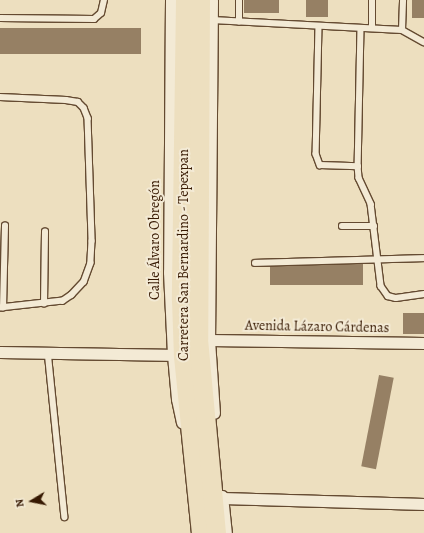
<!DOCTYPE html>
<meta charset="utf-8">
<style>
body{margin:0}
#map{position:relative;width:424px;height:533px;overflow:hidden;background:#eddfbf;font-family:Alegreya,serif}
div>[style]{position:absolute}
.building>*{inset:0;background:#968064;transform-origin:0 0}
.roads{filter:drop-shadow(1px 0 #644a31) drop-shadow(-1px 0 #644a31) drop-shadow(0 1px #644a31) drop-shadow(0 -1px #644a31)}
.service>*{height:5.5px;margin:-2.75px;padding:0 2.75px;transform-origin:2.75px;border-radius:2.75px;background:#f3ead5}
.minor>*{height:11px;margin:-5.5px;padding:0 5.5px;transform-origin:5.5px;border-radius:5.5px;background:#f3ead5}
.trunk>*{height:19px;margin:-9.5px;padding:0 9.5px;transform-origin:9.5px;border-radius:9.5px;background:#eddfbf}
span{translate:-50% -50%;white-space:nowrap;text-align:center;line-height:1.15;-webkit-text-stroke:4px #f3ead5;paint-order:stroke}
.street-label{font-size:14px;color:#371902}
.north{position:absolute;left:12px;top:481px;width:40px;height:40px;-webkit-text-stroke:3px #f3ead5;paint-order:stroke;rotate:260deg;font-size:11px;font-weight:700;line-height:16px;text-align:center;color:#371902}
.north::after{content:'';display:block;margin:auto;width:14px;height:18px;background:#371902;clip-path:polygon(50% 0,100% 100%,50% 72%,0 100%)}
</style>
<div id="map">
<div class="building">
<i style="left:244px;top:0;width:35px;height:13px"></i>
<i style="left:306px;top:0;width:22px;height:17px"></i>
<i style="left:412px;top:0;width:12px;height:18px"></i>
<i style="left:0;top:28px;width:141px;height:26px"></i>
<i style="left:363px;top:263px;width:22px;height:93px;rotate:90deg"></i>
<i style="left:403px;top:313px;width:21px;height:21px"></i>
<i style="left:379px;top:375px;width:15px;height:93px;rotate:11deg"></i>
</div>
<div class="roads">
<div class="service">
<i style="left:0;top:18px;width:94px;rotate:0.6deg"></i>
<i style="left:94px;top:19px;width:9px;rotate:-41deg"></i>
<i style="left:101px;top:13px;width:13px;rotate:-77deg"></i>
<i style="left:212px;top:20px;width:190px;rotate:3deg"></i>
<i style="left:402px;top:30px;width:25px;rotate:29deg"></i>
<i style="left:239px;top:22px;width:22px;rotate:-90deg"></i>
<i style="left:319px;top:26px;width:128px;rotate:91.3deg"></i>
<i style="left:316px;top:154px;width:12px;rotate:70deg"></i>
<i style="left:320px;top:165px;width:38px;rotate:2deg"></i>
<i style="left:361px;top:28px;width:138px;rotate:91.2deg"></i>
<i style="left:358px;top:166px;width:12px;rotate:85deg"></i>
<i style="left:359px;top:178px;width:29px;rotate:65deg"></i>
<i style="left:371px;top:204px;width:83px;rotate:83deg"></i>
<i style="left:381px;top:286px;width:12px;rotate:55deg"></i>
<i style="left:388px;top:296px;width:8px;rotate:14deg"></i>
<i style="left:396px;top:298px;width:28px;rotate:-8deg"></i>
<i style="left:372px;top:28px;width:28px;rotate:-90deg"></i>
<i style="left:402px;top:30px;width:30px;rotate:-88deg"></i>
<i style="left:0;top:97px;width:66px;rotate:2.6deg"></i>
<i style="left:66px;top:100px;width:12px;rotate:9deg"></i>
<i style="left:78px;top:102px;width:8px;rotate:45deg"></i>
<i style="left:84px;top:108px;width:11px;rotate:68deg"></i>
<i style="left:88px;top:118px;width:123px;rotate:88.1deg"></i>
<i style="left:92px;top:241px;width:22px;rotate:93deg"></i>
<i style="left:91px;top:263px;width:20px;rotate:110deg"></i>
<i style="left:84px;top:282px;width:18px;rotate:133deg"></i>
<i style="left:72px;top:295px;width:11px;rotate:146deg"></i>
<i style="left:63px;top:301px;width:63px;rotate:173.7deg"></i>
<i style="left:342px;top:226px;width:32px"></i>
<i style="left:255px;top:263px;width:169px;rotate:-1.7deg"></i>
<i style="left:44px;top:304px;width:72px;rotate:-89.2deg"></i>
<i style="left:3px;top:308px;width:82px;rotate:-88.6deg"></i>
<i style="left:48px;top:351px;width:167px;rotate:84.2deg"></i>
</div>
<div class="minor">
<i style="left:171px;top:0;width:272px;rotate:90.4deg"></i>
<i style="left:169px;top:272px;width:83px;rotate:87.2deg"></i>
<i style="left:173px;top:355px;width:44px;rotate:84.8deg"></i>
<i style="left:177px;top:399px;width:24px;rotate:78deg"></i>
<i style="left:212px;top:0;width:340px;rotate:90.5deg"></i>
<i style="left:209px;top:340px;width:73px;rotate:86.1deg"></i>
<i style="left:209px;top:340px;width:215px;rotate:0.8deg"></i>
<i style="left:0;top:352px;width:179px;rotate:1deg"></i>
<i style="left:222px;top:496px;width:37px;rotate:84deg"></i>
<i style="left:222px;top:498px;width:202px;rotate:1.7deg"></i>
</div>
<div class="trunk">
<i style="left:185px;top:0;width:300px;rotate:90.8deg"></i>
<i style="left:181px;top:300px;width:56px;rotate:88deg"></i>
<i style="left:183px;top:356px;width:178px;rotate:84.2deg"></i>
<i style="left:200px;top:0;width:339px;rotate:90.3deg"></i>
<i style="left:198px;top:339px;width:195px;rotate:84.7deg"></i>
</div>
</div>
<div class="street-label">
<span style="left:155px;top:240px;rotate:-90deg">Calle Álvaro Obregón</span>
<span style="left:184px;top:255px;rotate:-90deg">Carretera San Bernardino - Tepexpan</span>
<span style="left:317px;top:327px;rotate:1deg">Avenida Lázaro Cárdenas</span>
</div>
<div class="north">N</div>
</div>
